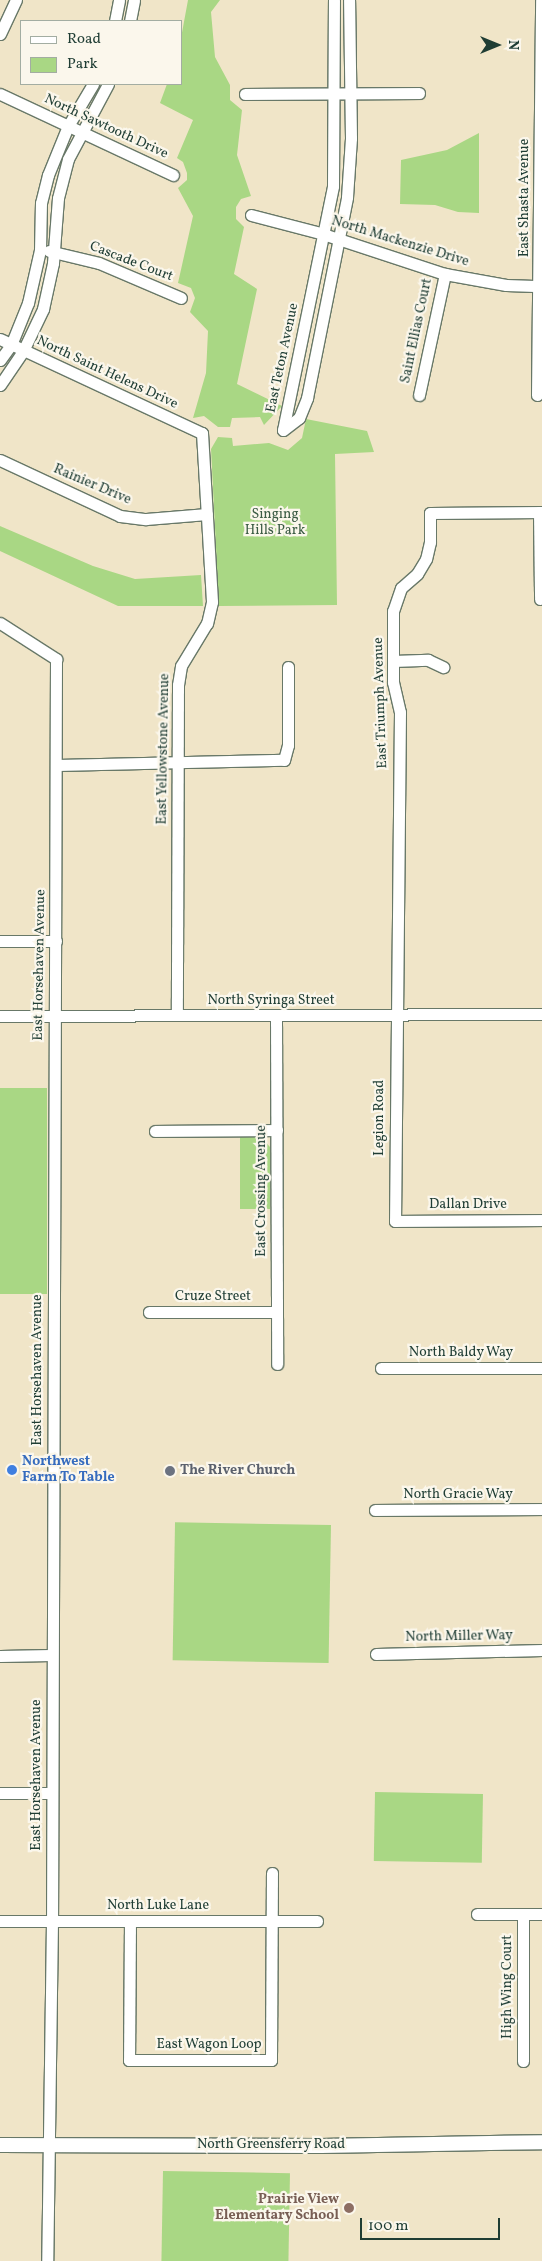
<!DOCTYPE html>
<style>
body{margin:0}
#map{position:relative;width:542px;height:2261px;overflow:hidden;background:#f0e5c8;font-family:Vollkorn,serif}
div>[style]{position:absolute}
.green>*{inset:0;background:#a9d784;transform-origin:0 0}
.roads{filter:drop-shadow(1px 0 #687868) drop-shadow(-1px 0 #687868) drop-shadow(0 1px #687868) drop-shadow(0 -1px #687868)}
.minor>*{height:11px;margin:-5.5px;padding:0 5.5px;transform-origin:5.5px;border-radius:5.5px;background:#fff}
.major>*{height:14px;margin:-7px;padding:0 7px;transform-origin:7px;border-radius:7px;background:#fff}
.dots>*{width:14px;height:14px;translate:-50% -50%;box-sizing:border-box;border:2px solid #fbf7ec;border-radius:50%}
span{translate:-50% -50%;white-space:nowrap;text-align:center;line-height:1.15;-webkit-text-stroke:4.5px #fbf7ec;paint-order:stroke}
.street-label{font-size:14px;color:#1f3d34}
.park-label{font-size:14px;color:#3b5c44}
.shop-label{font-size:14px;color:#366cbe;font-weight:700}
.left{translate:0 -50%;text-align:left}
.worship-label{font-size:14px;color:#5b616d;font-weight:700}
.education-label{font-size:14px;color:#785e54;font-weight:700}
.right{translate:-100% -50%;text-align:right}
.legend{position:absolute;left:20px;top:20px;width:162px;height:65px;box-sizing:border-box;background:#fbf7ec;border:1px solid #a3ada2;margin:0;padding:6px 9px;list-style:none;font-size:15px;color:#1f3d34}
.legend li{display:flex;align-items:center;gap:10px;height:25px}
.legend b{width:25px;border:1px solid #a3ada2}
.north{position:absolute;left:472px;top:20px;width:50px;height:50px;-webkit-text-stroke:4px #fbf7ec;paint-order:stroke;rotate:90deg;font-size:14px;font-weight:700;line-height:20px;text-align:center;color:#1f3d34}
.north::after{content:'';display:block;margin:auto;width:18px;height:22px;background:#1f3d34;clip-path:polygon(50% 0,100% 100%,50% 72%,0 100%)}
.scale{position:absolute;left:360px;top:2218px;width:140px;height:22px;box-sizing:border-box;border:2px solid #1f3d34;border-top:0;padding-left:6px;font-size:15px;line-height:18px;white-space:nowrap;color:#1f3d34;-webkit-text-stroke:4px #fbf7ec;paint-order:stroke}
</style>
<div id="map">
<div class="green">
<i style="clip-path:polygon(188px 0,220px 0,211px 12px,215px 57px,230px 85px,230px 100px,242px 110px,237px 155px,251px 196px,241px 199px,236px 207px,236px 219px,244px 227px,234px 274px,257px 289px,237px 384px,282px 406px,264px 425px,260px 417px,232px 418px,230px 427px,218px 427px,204px 416px,193px 418px,206px 373px,208px 331px,190px 312px,195px 298px,191px 288px,178px 283px,193px 216px,178px 188px,187px 180px,187px 173px,183px 162px,177px 158px,193px 120px,160px 103px,167px 84px,181px 84px,181px 38px)"></i>
<i style="clip-path:polygon(479px 133px,479px 213px,458px 212px,435px 205px,400px 204px,401px 160px,447px 150px)"></i>
<i style="clip-path:polygon(306px 419px,367px 431px,374px 452px,335px 454px,337px 605px,219px 606px,211px 449px,218px 437px,232px 438px,233px 446px,269px 443px,288px 450px,302px 438px)"></i>
<i style="clip-path:polygon(0 526px,93px 566px,135px 579px,201px 575px,203px 606px,118px 606px,0 551px)"></i>
<i style="left:0;top:1088px;width:47px;height:206px"></i>
<i style="clip-path:polygon(240px 1137px,261px 1137px,270px 1147px,270px 1209px,240px 1209px)"></i>
<i style="left:331px;top:1525px;width:138px;height:156px;rotate:91deg"></i>
<i style="left:375px;top:1792px;width:108px;height:69px;rotate:1deg"></i>
<i style="left:163px;top:2171px;width:127px;height:90px;rotate:1deg"></i>
</div>
<div class="roads">
<div class="minor">
<i style="left:115px;top:21px;width:21px;rotate:-79deg"></i>
<i style="left:130px;top:21px;width:21px;rotate:-79deg"></i>
<i style="left:0;top:34px;width:38px;rotate:-65deg"></i>
<i style="left:0;top:94px;width:191px;rotate:25.1deg"></i>
<i style="left:245px;top:94px;width:174px;rotate:-0.3deg"></i>
<i style="left:251px;top:215px;width:71px;rotate:14.6deg"></i>
<i style="left:320px;top:233px;width:132px;rotate:18.2deg"></i>
<i style="left:445px;top:274px;width:62px;rotate:10.2deg"></i>
<i style="left:506px;top:285px;width:36px;rotate:2deg"></i>
<i style="left:49px;top:251px;width:51px;rotate:13.5deg"></i>
<i style="left:99px;top:263px;width:89px;rotate:23.1deg"></i>
<i style="left:0;top:339px;width:223px;rotate:25deg"></i>
<i style="left:202px;top:433px;width:169px;rotate:86.6deg"></i>
<i style="left:212px;top:602px;width:22px;rotate:103deg"></i>
<i style="left:207px;top:623px;width:50px;rotate:121.2deg"></i>
<i style="left:181px;top:666px;width:19px;rotate:99deg"></i>
<i style="left:178px;top:685px;width:330px;rotate:90.2deg"></i>
<i style="left:0;top:360px;width:19px;rotate:-54deg"></i>
<i style="left:11px;top:345px;width:45px;rotate:-68deg"></i>
<i style="left:28px;top:303px;width:54px;rotate:-77.2deg"></i>
<i style="left:40px;top:250px;width:47px;rotate:-88.8deg"></i>
<i style="left:41px;top:203px;width:29px;rotate:-76deg"></i>
<i style="left:48px;top:175px;width:53px;rotate:-67.8deg"></i>
<i style="left:68px;top:126px;width:49px;rotate:-59.2deg"></i>
<i style="left:0;top:385px;width:41px;rotate:-55.9deg"></i>
<i style="left:23px;top:351px;width:47px;rotate:-64.5deg"></i>
<i style="left:43px;top:309px;width:47px;rotate:-77.7deg"></i>
<i style="left:53px;top:263px;width:65px;rotate:-85.6deg"></i>
<i style="left:58px;top:198px;width:40px;rotate:-75.6deg"></i>
<i style="left:68px;top:159px;width:85px;rotate:-61.9deg"></i>
<i style="left:419px;top:395px;width:124px;rotate:-77.9deg"></i>
<i style="left:537px;top:395px;width:395px;rotate:-89.4deg"></i>
<i style="left:283px;top:430px;width:20px;rotate:-37deg"></i>
<i style="left:299px;top:418px;width:22px;rotate:-68deg"></i>
<i style="left:307px;top:398px;width:205px;rotate:-78.7deg"></i>
<i style="left:347px;top:197px;width:59px;rotate:-86.1deg"></i>
<i style="left:351px;top:138px;width:138px;rotate:-90.8deg"></i>
<i style="left:283px;top:430px;width:249px;rotate:-78.4deg"></i>
<i style="left:333px;top:186px;width:186px;rotate:-89.7deg"></i>
<i style="left:0;top:460px;width:132px;rotate:25deg"></i>
<i style="left:120px;top:516px;width:26px;rotate:7deg"></i>
<i style="left:146px;top:519px;width:61px;rotate:-4.7deg"></i>
<i style="left:539px;top:512px;width:87px;rotate:89.3deg"></i>
<i style="left:542px;top:512px;width:112px;rotate:179.5deg"></i>
<i style="left:430px;top:513px;width:29px;rotate:90deg"></i>
<i style="left:430px;top:542px;width:17px;rotate:103deg"></i>
<i style="left:426px;top:559px;width:17px;rotate:121deg"></i>
<i style="left:417px;top:574px;width:21px;rotate:139deg"></i>
<i style="left:401px;top:588px;width:24px;rotate:109deg"></i>
<i style="left:393px;top:611px;width:71px;rotate:90deg"></i>
<i style="left:393px;top:682px;width:31px;rotate:77deg"></i>
<i style="left:400px;top:712px;width:509px;rotate:90.56deg"></i>
<i style="left:395px;top:1221px;width:147px;rotate:-0.4deg"></i>
<i style="left:0;top:623px;width:67px;rotate:32.7deg"></i>
<i style="left:56px;top:659px;width:1262px;rotate:90.18deg"></i>
<i style="left:52px;top:1921px;width:340px;rotate:90.8deg"></i>
<i style="left:393px;top:661px;width:35px;rotate:-2deg"></i>
<i style="left:428px;top:660px;width:17px;rotate:25deg"></i>
<i style="left:57px;top:765px;width:227px;rotate:-1.3deg"></i>
<i style="left:284px;top:760px;width:16px;rotate:-75deg"></i>
<i style="left:288px;top:745px;width:78px;rotate:-90deg"></i>
<i style="left:0;top:941px;width:56px"></i>
<i style="left:0;top:1016px;width:542px;rotate:-0.21deg"></i>
<i style="left:276px;top:1017px;width:347px;rotate:89.8deg"></i>
<i style="left:155px;top:1131px;width:122px;rotate:-0.5deg"></i>
<i style="left:149px;top:1312px;width:128px"></i>
<i style="left:381px;top:1368px;width:161px"></i>
<i style="left:375px;top:1510px;width:167px;rotate:-0.3deg"></i>
<i style="left:376px;top:1654px;width:166px;rotate:-1.4deg"></i>
<i style="left:0;top:1656px;width:51px;rotate:-1.1deg"></i>
<i style="left:0;top:1793px;width:52px"></i>
<i style="left:477px;top:1914px;width:65px"></i>
<i style="left:523px;top:1914px;width:147px;rotate:90deg"></i>
<i style="left:0;top:1921px;width:317px"></i>
<i style="left:130px;top:1921px;width:139px;rotate:90.4deg"></i>
<i style="left:129px;top:2060px;width:142px"></i>
<i style="left:271px;top:2060px;width:187px;rotate:-89.7deg"></i>
</div>
<div class="major">
<i style="left:0;top:2145px;width:321px;rotate:0.2deg"></i>
<i style="left:321px;top:2146px;width:221px;rotate:-1deg"></i>
</div>
</div>
<div class="dots">
<i style="left:12px;top:1470px;background:#3f7fe0"></i>
<i style="left:170px;top:1471px;background:#6b7280"></i>
<i style="left:349px;top:2208px;background:#8d6e63"></i>
</div>
<div class="street-label">
<span style="left:106px;top:127px;rotate:25deg">North Sawtooth Drive</span>
<span style="left:525px;top:198px;rotate:-90deg">East Shasta Avenue</span>
<span style="left:400px;top:242px;rotate:17deg">North Mackenzie Drive</span>
<span style="left:131px;top:262px;rotate:21deg">Cascade Court</span>
<span style="left:417px;top:331px;rotate:-78deg">Saint Ellias Court</span>
<span style="left:283px;top:358px;rotate:-78deg">East Teton Avenue</span>
<span style="left:107px;top:373px;rotate:25deg">North Saint Helens Drive</span>
<span style="left:92px;top:485px;rotate:23deg">Rainier Drive</span>
<span style="left:381px;top:703px;rotate:-92deg">East Triumph Avenue</span>
<span style="left:164px;top:749px;rotate:-89deg">East Yellowstone Avenue</span>
<span style="left:40px;top:965px;rotate:-89deg">East Horsehaven Avenue</span>
<span style="left:271px;top:1001px">North Syringa Street</span>
<span style="left:380px;top:1118px;rotate:-90deg">Legion Road</span>
<span style="left:262px;top:1191px;rotate:-90deg">East Crossing Avenue</span>
<span style="left:468px;top:1205px">Dallan Drive</span>
<span style="left:213px;top:1297px">Cruze Street</span>
<span style="left:461px;top:1353px">North Baldy Way</span>
<span style="left:38px;top:1370px;rotate:-90deg">East Horsehaven Avenue</span>
<span style="left:458px;top:1495px">North Gracie Way</span>
<span style="left:459px;top:1637px;rotate:-1deg">North Miller Way</span>
<span style="left:37px;top:1775px;rotate:-90deg">East Horsehaven Avenue</span>
<span style="left:158px;top:1906px">North Luke Lane</span>
<span style="left:508px;top:1987px;rotate:-90deg">High Wing Court</span>
<span style="left:209px;top:2045px">East Wagon Loop</span>
<span style="left:271px;top:2145px">North Greensferry Road</span>
</div>
<div class="park-label">
<span style="left:275px;top:523px">Singing<br>Hills Park</span>
</div>
<div class="shop-label">
<span class="left" style="left:22px;top:1470px">Northwest<br>Farm To Table</span>
</div>
<div class="worship-label">
<span class="left" style="left:180px;top:1471px">The River Church</span>
</div>
<div class="education-label">
<span class="right" style="left:339px;top:2208px">Prairie View<br>Elementary School</span>
</div>
<ul class="legend">
<li><b style="height:6px;background:#fff"></b>Road</li>
<li><b style="height:14px;background:#a9d784"></b>Park</li>
</ul>
<div class="north">N</div>
<div class="scale">100 m</div>
</div>
